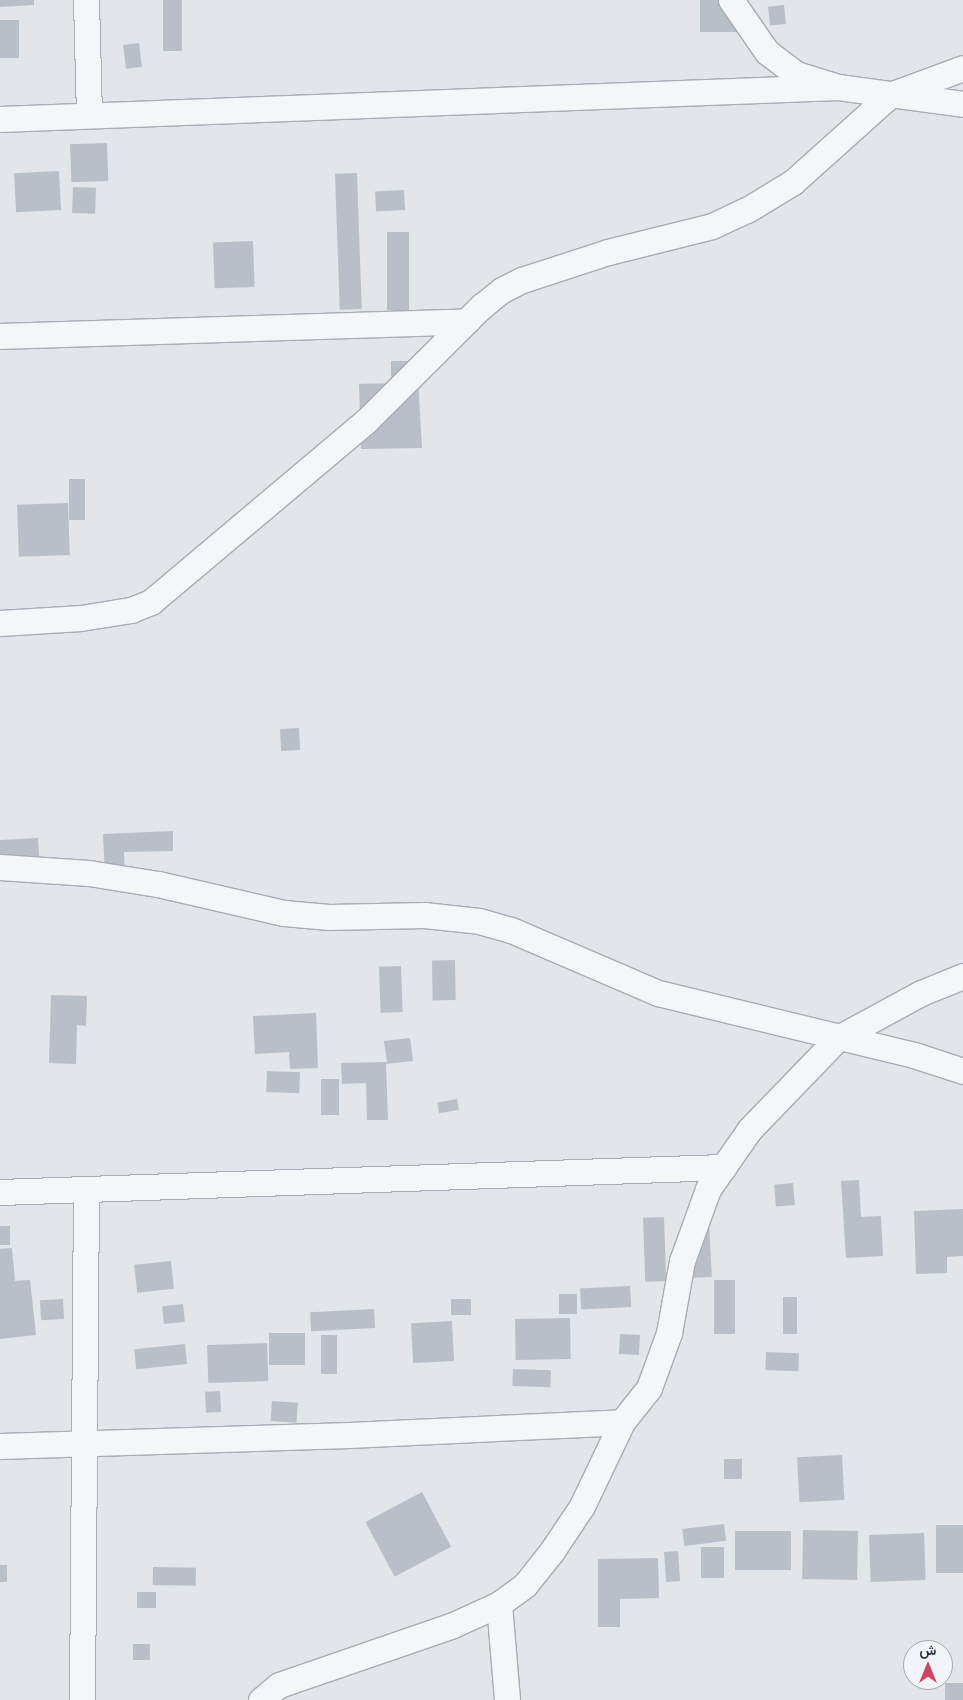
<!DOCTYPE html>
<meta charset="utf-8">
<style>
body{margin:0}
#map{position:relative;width:963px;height:1700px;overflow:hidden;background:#e2e5ea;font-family:Figtree,Vazirmatn,sans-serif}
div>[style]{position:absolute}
.building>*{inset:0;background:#b9bfc8;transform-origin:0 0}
.roads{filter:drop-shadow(1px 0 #a7acb5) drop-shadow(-1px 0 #a7acb5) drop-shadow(0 1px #a7acb5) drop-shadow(0 -1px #a7acb5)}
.street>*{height:25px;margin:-12.5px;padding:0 12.5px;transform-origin:12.5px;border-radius:12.5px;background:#f5f6f8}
span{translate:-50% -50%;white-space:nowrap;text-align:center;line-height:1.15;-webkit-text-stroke:4px #f1f4f8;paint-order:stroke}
.north{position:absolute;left:903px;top:1640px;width:50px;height:50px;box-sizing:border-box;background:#f1f4f8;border:1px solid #a1a7b0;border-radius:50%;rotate:0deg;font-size:14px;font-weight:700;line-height:20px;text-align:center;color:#293343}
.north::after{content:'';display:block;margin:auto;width:18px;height:22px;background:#d1455e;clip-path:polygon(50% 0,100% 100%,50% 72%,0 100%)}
</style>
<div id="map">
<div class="building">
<i style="clip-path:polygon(0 0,34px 0,34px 5px,0 7px)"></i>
<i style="left:163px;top:0;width:19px;height:51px"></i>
<i style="left:700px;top:0;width:38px;height:32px"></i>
<i style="left:784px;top:5px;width:19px;height:16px;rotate:84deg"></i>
<i style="left:0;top:20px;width:19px;height:38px"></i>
<i style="left:139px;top:43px;width:24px;height:16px;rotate:83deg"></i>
<i style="left:107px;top:143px;width:38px;height:37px;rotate:88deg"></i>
<i style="left:59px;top:171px;width:39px;height:45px;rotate:87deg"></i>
<i style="left:357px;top:173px;width:136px;height:22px;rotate:88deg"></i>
<i style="left:73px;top:187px;width:23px;height:26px;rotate:2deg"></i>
<i style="left:404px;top:190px;width:20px;height:29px;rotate:87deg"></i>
<i style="left:387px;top:232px;width:22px;height:78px"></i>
<i style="left:253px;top:241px;width:46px;height:40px;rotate:88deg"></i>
<i style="clip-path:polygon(391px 361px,417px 361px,422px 448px,361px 449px,359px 384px,391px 383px)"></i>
<i style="left:69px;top:479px;width:16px;height:41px"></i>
<i style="left:68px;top:503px;width:52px;height:51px;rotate:88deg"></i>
<i style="left:299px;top:728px;width:22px;height:19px;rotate:87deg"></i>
<i style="clip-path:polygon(173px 831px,173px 851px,124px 852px,125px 876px,105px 877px,103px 834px)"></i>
<i style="clip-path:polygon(38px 838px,39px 856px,17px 857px,0 875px,0 840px)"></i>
<i style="left:455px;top:960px;width:40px;height:23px;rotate:89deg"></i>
<i style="left:401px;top:966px;width:46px;height:22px;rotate:88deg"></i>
<i style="clip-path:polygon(51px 995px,87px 996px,86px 1026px,77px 1025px,76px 1064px,49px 1063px)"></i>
<i style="clip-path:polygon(316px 1013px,318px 1068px,290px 1069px,289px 1052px,255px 1054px,253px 1016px)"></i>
<i style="clip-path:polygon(410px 1038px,413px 1061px,386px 1064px,388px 1120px,367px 1120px,366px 1083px,342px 1084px,341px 1063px,387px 1062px,384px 1041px)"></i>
<i style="left:267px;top:1071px;width:33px;height:21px;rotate:2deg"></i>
<i style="left:321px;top:1079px;width:18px;height:36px"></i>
<i style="left:457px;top:1099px;width:11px;height:20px;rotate:80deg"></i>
<i style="clip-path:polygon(859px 1180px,861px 1217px,881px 1216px,883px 1256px,846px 1258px,841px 1181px)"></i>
<i style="left:793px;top:1183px;width:22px;height:19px;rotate:85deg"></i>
<i style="clip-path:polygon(963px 1209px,963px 1256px,947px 1257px,947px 1273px,916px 1274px,914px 1211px)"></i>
<i style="left:664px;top:1217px;width:64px;height:21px;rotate:88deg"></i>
<i style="left:709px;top:1222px;width:55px;height:18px;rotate:87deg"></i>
<i style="left:0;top:1226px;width:10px;height:19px"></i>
<i style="clip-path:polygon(12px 1248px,15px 1281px,30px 1280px,36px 1335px,0 1339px,0 1249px)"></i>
<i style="left:171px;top:1261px;width:28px;height:37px;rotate:84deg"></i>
<i style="left:714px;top:1280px;width:21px;height:54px"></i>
<i style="left:630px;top:1286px;width:21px;height:50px;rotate:87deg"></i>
<i style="left:559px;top:1294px;width:18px;height:20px"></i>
<i style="left:783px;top:1297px;width:14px;height:37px"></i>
<i style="left:63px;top:1299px;width:20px;height:23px;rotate:87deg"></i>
<i style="left:451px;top:1299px;width:20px;height:16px"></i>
<i style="left:183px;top:1304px;width:18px;height:21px;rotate:84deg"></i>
<i style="left:374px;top:1309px;width:19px;height:64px;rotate:87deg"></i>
<i style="left:570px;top:1318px;width:41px;height:55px;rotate:89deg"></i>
<i style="left:452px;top:1321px;width:40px;height:41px;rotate:87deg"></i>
<i style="left:269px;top:1333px;width:36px;height:32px"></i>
<i style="left:620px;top:1334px;width:20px;height:20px;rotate:3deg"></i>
<i style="left:321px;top:1335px;width:16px;height:39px"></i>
<i style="left:267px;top:1343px;width:38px;height:60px;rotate:88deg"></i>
<i style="left:185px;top:1344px;width:20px;height:51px;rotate:84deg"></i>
<i style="left:766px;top:1352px;width:33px;height:18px;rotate:2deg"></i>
<i style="left:513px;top:1369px;width:38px;height:17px;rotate:2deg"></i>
<i style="left:220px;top:1391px;width:21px;height:15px;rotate:87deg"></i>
<i style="left:272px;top:1401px;width:26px;height:20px;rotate:4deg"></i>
<i style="left:842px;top:1455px;width:45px;height:45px;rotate:87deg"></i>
<i style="left:724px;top:1459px;width:18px;height:20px"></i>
<i style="left:422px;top:1492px;width:62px;height:64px;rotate:62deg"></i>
<i style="left:724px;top:1524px;width:17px;height:42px;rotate:83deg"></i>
<i style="left:963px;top:1525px;width:48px;height:27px;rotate:90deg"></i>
<i style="left:803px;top:1530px;width:55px;height:49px;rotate:1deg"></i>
<i style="left:791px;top:1531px;width:39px;height:56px;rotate:90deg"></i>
<i style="left:924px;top:1533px;width:47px;height:55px;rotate:88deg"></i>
<i style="left:701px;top:1547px;width:23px;height:31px"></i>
<i style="left:678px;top:1551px;width:30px;height:14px;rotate:86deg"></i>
<i style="clip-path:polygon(658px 1558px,659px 1598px,620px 1599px,620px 1627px,598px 1627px,598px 1559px)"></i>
<i style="left:0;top:1565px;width:7px;height:17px"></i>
<i style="left:153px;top:1567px;width:43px;height:18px;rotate:1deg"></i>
<i style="left:137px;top:1592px;width:19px;height:16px"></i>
<i style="left:133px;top:1644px;width:17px;height:16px"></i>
<i style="left:963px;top:1683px;width:17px;height:18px;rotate:90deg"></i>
</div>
<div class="roads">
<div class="street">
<i style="left:86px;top:0;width:115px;rotate:88.5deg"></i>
<i style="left:731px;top:0;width:63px;rotate:55.3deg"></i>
<i style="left:767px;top:52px;width:36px;rotate:37deg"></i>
<i style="left:796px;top:74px;width:44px;rotate:17.2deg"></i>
<i style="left:838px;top:87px;width:126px;rotate:7.7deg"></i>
<i style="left:0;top:119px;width:839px;rotate:-2.19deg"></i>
<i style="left:0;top:336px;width:467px;rotate:-1.8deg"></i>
<i style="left:0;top:623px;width:81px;rotate:-3.5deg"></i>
<i style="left:81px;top:618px;width:51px;rotate:-9.1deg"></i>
<i style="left:131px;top:610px;width:22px;rotate:-22deg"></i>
<i style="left:151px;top:602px;width:280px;rotate:-40.1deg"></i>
<i style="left:365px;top:422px;width:165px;rotate:-44.8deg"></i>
<i style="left:482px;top:306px;width:26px;rotate:-39deg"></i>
<i style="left:502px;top:290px;width:22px;rotate:-27deg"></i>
<i style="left:522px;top:280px;width:90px;rotate:-18deg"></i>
<i style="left:608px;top:252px;width:107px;rotate:-14deg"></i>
<i style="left:712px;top:226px;width:38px;rotate:-25deg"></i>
<i style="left:747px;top:210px;width:54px;rotate:-31.3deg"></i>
<i style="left:793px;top:182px;width:130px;rotate:-41.9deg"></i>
<i style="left:890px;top:95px;width:78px;rotate:-20.3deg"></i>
<i style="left:0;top:867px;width:89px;rotate:3.9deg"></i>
<i style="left:89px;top:873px;width:70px;rotate:9.1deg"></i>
<i style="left:158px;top:884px;width:129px;rotate:13deg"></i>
<i style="left:284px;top:913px;width:45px;rotate:5.1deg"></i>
<i style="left:329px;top:917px;width:95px;rotate:-1.2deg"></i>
<i style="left:424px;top:915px;width:55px;rotate:6.2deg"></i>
<i style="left:479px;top:921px;width:33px;rotate:16deg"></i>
<i style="left:511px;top:930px;width:160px;rotate:23.2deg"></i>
<i style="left:658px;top:993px;width:263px;rotate:13.6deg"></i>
<i style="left:914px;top:1055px;width:52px;rotate:18.1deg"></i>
<i style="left:0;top:1192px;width:724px;rotate:-1.98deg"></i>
<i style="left:0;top:1446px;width:349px;rotate:-1.8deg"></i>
<i style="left:349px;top:1435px;width:273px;rotate:-2.7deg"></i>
<i style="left:499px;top:1604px;width:96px;rotate:85.2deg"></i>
<i style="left:82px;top:1700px;width:511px;rotate:-89.55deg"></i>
<i style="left:261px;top:1700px;width:23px;rotate:-40deg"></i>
<i style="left:279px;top:1685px;width:184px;rotate:-19deg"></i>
<i style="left:453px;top:1625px;width:51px;rotate:-24.5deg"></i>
<i style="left:499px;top:1604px;width:32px;rotate:-36deg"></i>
<i style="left:525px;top:1585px;width:43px;rotate:-51.5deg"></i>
<i style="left:552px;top:1551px;width:54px;rotate:-56.3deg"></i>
<i style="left:582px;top:1506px;width:93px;rotate:-64.5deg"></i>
<i style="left:622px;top:1422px;width:43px;rotate:-51.5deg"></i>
<i style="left:649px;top:1388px;width:59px;rotate:-70deg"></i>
<i style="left:669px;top:1333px;width:73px;rotate:-79.8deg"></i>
<i style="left:682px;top:1261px;width:77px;rotate:-70.1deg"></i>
<i style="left:708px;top:1189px;width:73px;rotate:-55deg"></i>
<i style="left:750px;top:1129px;width:127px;rotate:-46deg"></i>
<i style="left:838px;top:1038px;width:94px;rotate:-28.5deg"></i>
<i style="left:921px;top:993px;width:45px;rotate:-22deg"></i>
</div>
</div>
<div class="north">ش</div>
</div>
